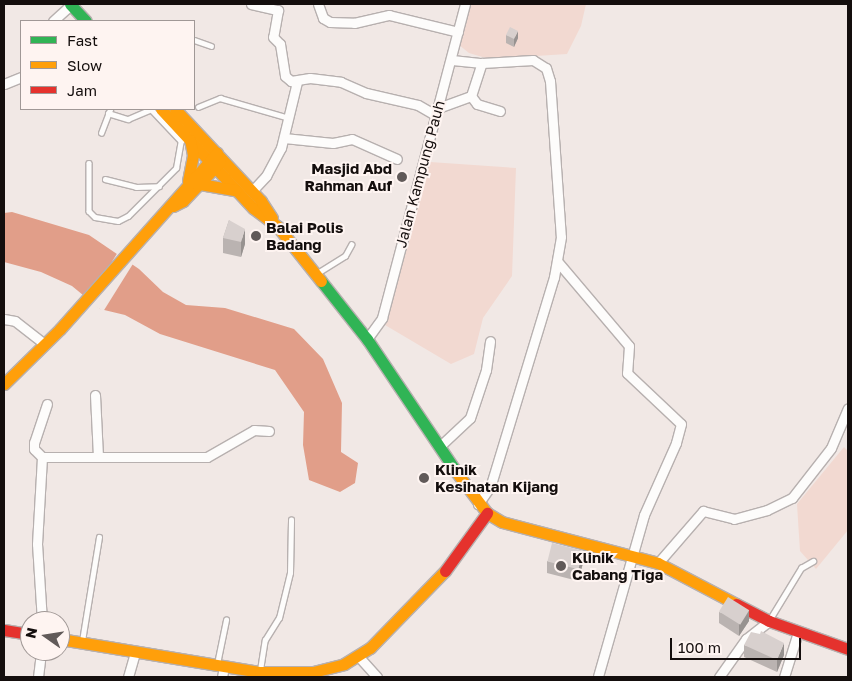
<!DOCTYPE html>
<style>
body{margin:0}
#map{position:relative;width:852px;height:681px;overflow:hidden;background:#f1e8e5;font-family:"Golos Text",sans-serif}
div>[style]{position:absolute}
.green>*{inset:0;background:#f2d9d1}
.water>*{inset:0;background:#e19e89}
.pier>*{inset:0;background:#f1e8e5;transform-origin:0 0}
.roads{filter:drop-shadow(1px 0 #b7b0af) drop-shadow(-1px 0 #b7b0af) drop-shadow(0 1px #b7b0af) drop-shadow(0 -1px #b7b0af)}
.lane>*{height:4.5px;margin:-2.25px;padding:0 2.25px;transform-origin:2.25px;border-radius:2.25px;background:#fdfcfb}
.street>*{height:9px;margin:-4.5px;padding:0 4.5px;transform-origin:4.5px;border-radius:4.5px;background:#fdfcfb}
.fast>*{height:11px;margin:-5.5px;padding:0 5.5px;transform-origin:5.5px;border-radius:5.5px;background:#30b455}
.slow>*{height:11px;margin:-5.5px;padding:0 5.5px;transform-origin:5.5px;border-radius:5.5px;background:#ff9f0a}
.jam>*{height:11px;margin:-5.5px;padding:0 5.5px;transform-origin:5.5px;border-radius:5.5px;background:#e5322d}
.wall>*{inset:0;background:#bab3b1}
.shaded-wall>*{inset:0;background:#979290}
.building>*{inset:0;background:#d8d0ce;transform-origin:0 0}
.dots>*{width:14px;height:14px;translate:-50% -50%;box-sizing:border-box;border:2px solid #fef4f1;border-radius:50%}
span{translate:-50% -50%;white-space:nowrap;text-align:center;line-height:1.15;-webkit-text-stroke:4px #fef4f1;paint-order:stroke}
.poi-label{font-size:15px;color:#140e0d;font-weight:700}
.right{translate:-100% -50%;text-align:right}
.left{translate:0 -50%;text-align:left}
.street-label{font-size:15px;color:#140e0d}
.frame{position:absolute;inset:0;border:5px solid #140e0d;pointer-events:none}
.legend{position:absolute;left:20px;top:20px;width:175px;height:90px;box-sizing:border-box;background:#fef4f1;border:1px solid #a09896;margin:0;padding:6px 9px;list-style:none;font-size:15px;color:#140e0d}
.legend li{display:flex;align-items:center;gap:10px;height:25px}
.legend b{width:25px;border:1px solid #a09896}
.north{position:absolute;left:20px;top:611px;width:50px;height:50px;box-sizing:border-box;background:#fef4f1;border:1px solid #a09896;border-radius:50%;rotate:283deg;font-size:14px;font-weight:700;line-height:20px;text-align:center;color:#140e0d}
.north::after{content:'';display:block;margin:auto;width:18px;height:22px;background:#615a59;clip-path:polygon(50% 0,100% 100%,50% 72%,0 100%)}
.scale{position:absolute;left:670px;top:638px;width:131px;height:22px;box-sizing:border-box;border:2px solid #140e0d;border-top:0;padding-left:6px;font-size:15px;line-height:18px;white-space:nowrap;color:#140e0d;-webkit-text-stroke:4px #fef4f1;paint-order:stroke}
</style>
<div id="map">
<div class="green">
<i style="clip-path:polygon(468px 4px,586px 4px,581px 26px,567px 54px,489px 59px,469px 53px,459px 45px)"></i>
<i style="clip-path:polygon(430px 162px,516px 168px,512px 276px,483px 318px,474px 354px,451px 364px,385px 325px)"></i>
<i style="clip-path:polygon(844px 447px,848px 451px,848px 530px,816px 569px,800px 551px,797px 504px)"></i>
</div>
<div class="water">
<i style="clip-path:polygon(12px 212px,89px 235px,139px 269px,163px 292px,186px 305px,225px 308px,294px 329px,323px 359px,342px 403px,341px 452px,358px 463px,355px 483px,340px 492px,309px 480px,303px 445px,304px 412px,275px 370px,160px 334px,125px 315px,100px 309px,72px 286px,41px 272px,4px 262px,4px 213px)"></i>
</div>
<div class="pier">
<i style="left:118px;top:252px;width:19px;height:58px;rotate:32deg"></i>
</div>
<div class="roads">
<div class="lane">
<i style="left:194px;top:40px;width:18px;rotate:19deg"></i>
<i style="left:198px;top:107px;width:24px;rotate:-22deg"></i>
<i style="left:220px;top:98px;width:72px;rotate:16.2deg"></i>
<i style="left:151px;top:109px;width:44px;rotate:46.8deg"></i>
<i style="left:108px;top:113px;width:21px;rotate:17deg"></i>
<i style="left:128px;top:119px;width:26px;rotate:-23deg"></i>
<i style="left:101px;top:133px;width:26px;rotate:-69deg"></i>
<i style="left:89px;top:163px;width:48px;rotate:90deg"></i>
<i style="left:89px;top:211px;width:8px;rotate:45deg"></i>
<i style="left:95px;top:217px;width:23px;rotate:10deg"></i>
<i style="left:118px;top:221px;width:11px;rotate:-27deg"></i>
<i style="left:128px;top:216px;width:68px;rotate:-45deg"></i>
<i style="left:176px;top:168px;width:27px;rotate:-80deg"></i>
<i style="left:181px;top:141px;width:7px;rotate:-45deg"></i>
<i style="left:105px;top:179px;width:32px;rotate:14deg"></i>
<i style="left:136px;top:187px;width:23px;rotate:-2deg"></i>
<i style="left:316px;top:274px;width:34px;rotate:-32deg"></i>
<i style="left:345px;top:256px;width:13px;rotate:-61deg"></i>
<i style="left:770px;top:619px;width:60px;rotate:-58.7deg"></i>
<i style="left:801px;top:568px;width:14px;rotate:-30deg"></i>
<i style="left:82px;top:641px;width:105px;rotate:-80.7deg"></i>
<i style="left:217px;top:664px;width:45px;rotate:-78.4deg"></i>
<i style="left:260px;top:670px;width:30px;rotate:-81deg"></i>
<i style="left:265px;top:640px;width:26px;rotate:-58deg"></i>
<i style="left:279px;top:618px;width:46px;rotate:-76.3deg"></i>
<i style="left:290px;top:573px;width:53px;rotate:-88.9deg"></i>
</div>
<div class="street">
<i style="left:251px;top:4px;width:28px;rotate:13deg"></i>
<i style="left:278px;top:10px;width:27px;rotate:100deg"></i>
<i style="left:273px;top:37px;width:10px;rotate:45deg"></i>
<i style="left:280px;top:44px;width:32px;rotate:81deg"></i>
<i style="left:285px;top:76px;width:8px;rotate:40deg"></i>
<i style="left:291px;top:81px;width:19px;rotate:-9deg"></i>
<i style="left:310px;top:78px;width:31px;rotate:7deg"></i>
<i style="left:341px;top:82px;width:27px;rotate:24deg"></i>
<i style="left:366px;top:93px;width:53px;rotate:13deg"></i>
<i style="left:418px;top:105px;width:20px;rotate:30deg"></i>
<i style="left:318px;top:4px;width:15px;rotate:70deg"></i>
<i style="left:323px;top:18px;width:8px;rotate:30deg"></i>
<i style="left:330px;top:22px;width:24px;rotate:2deg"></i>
<i style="left:354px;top:23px;width:36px;rotate:-13deg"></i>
<i style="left:389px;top:15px;width:71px;rotate:13.8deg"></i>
<i style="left:53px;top:21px;width:24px;rotate:-42deg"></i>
<i style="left:452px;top:60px;width:30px;rotate:6deg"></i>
<i style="left:482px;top:63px;width:51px;rotate:-3.4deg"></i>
<i style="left:533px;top:60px;width:15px;rotate:32deg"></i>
<i style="left:546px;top:68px;width:14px;rotate:73deg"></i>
<i style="left:550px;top:81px;width:156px;rotate:86deg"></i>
<i style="left:561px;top:237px;width:41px;rotate:99.9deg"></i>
<i style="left:554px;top:277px;width:220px;rotate:106.9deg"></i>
<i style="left:490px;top:487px;width:21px;rotate:125deg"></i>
<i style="left:4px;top:84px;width:18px;rotate:-22deg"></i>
<i style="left:471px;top:96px;width:10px;rotate:53deg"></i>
<i style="left:477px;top:104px;width:24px;rotate:17deg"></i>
<i style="left:438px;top:108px;width:35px;rotate:-20deg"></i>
<i style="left:471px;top:96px;width:35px;rotate:-72deg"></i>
<i style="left:284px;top:138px;width:49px;rotate:5.8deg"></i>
<i style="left:333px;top:143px;width:19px;rotate:-12deg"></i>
<i style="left:352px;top:139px;width:49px;rotate:24deg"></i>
<i style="left:252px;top:191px;width:21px;rotate:-47deg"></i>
<i style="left:266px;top:176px;width:32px;rotate:-62deg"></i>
<i style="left:281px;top:148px;width:68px;rotate:-76.4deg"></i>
<i style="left:557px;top:261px;width:111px;rotate:49.7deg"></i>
<i style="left:629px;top:346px;width:27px;rotate:94deg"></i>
<i style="left:627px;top:373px;width:74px;rotate:43.4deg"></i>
<i style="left:681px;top:424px;width:20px;rotate:105deg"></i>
<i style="left:676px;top:443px;width:79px;rotate:114deg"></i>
<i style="left:644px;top:515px;width:168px;rotate:105.9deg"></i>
<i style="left:4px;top:319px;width:11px;rotate:10deg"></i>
<i style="left:15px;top:321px;width:37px;rotate:38deg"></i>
<i style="left:367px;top:339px;width:26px;rotate:-54deg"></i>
<i style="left:382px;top:318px;width:325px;rotate:-75.2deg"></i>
<i style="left:95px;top:395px;width:62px;rotate:87.2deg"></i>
<i style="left:439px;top:447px;width:42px;rotate:-43.1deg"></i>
<i style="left:470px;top:418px;width:51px;rotate:-71.6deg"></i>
<i style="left:486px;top:370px;width:29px;rotate:-82deg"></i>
<i style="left:42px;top:457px;width:165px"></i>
<i style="left:207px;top:457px;width:54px;rotate:-29.9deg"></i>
<i style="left:254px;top:430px;width:15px;rotate:4deg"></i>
<i style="left:42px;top:457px;width:11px;rotate:-135deg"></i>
<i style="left:34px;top:449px;width:6px;rotate:-90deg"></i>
<i style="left:34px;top:443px;width:41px;rotate:-71.6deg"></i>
<i style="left:658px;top:563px;width:69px;rotate:-49.1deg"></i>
<i style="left:703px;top:511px;width:32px;rotate:14deg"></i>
<i style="left:734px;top:519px;width:34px;rotate:-15deg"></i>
<i style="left:767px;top:510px;width:28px;rotate:-26deg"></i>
<i style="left:792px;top:498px;width:63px;rotate:-52deg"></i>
<i style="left:831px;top:448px;width:43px;rotate:-67deg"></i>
<i style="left:42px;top:621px;width:77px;rotate:-93.7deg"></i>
<i style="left:37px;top:544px;width:87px;rotate:-86.7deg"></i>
<i style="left:359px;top:657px;width:27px;rotate:48deg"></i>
<i style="left:38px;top:677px;width:26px;rotate:-83deg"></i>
<i style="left:128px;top:677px;width:26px;rotate:-74deg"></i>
<i style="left:222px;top:677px;width:10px;rotate:-79deg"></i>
<i style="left:719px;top:677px;width:47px;rotate:-54.6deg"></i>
<i style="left:746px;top:639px;width:29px;rotate:-38deg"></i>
<i style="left:784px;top:677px;width:47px;rotate:-72.7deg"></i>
</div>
<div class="fast">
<i style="left:70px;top:4px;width:23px;rotate:47deg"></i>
<i style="left:321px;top:281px;width:74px;rotate:51.6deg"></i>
<i style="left:367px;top:339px;width:161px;rotate:56.1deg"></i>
</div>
<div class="slow">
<i style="left:161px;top:109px;width:135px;rotate:47.1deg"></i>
<i style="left:253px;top:208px;width:31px;rotate:37deg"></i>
<i style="left:278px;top:227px;width:69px;rotate:51.5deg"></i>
<i style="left:175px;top:109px;width:126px;rotate:46.9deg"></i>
<i style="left:261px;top:201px;width:20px;rotate:57deg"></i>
<i style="left:188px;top:181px;width:26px;rotate:-79deg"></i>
<i style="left:193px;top:155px;width:15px;rotate:-101deg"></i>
<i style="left:200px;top:184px;width:36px;rotate:10deg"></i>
<i style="left:173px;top:206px;width:11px;rotate:-27deg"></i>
<i style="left:183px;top:201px;width:54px;rotate:-46.5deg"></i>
<i style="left:4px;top:384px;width:78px;rotate:-44.5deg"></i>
<i style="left:60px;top:329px;width:236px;rotate:-48.3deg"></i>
<i style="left:457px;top:473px;width:50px;rotate:53.1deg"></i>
<i style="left:487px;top:513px;width:17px;rotate:31deg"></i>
<i style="left:502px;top:522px;width:161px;rotate:14.7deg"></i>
<i style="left:658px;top:563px;width:88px;rotate:27.7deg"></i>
<i style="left:60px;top:639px;width:203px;rotate:9.4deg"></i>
<i style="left:260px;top:672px;width:53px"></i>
<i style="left:313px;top:672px;width:32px;rotate:-14deg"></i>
<i style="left:344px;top:664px;width:31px;rotate:-32deg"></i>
<i style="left:370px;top:648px;width:107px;rotate:-45.8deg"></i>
</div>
<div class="jam">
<i style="left:445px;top:571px;width:72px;rotate:-54.1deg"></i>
<i style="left:736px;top:604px;width:37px;rotate:27deg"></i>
<i style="left:769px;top:621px;width:84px;rotate:19.5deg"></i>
<i style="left:4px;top:630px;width:26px;rotate:9deg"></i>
</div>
</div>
<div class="wall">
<i style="clip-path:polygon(506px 35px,518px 38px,514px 47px,506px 43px)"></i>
<i style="clip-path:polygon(229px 220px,245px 244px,241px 257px,223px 253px,223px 238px)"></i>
<i style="clip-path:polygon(547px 561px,583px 563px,578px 581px,547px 573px)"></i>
<i style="clip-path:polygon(719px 612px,749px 621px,739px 636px,719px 623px)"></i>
<i style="clip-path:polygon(744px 645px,784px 655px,777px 672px,744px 657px)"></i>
</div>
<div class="shaded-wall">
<i style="clip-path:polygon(518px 31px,518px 38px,514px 47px,514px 39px)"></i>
<i style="clip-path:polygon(245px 229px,245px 244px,241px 257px,241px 242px)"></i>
<i style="clip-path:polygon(583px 551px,583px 563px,578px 581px,578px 569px)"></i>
<i style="clip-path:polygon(749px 610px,749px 621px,739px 636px,739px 624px)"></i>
<i style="clip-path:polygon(784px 643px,784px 655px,777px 672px,777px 660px)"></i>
</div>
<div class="building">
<i style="left:510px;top:27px;width:9px;height:9px;rotate:27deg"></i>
<i style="clip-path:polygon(229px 220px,245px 229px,241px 242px,223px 238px)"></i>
<i style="left:552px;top:543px;width:32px;height:19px;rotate:14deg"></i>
<i style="left:728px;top:597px;width:25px;height:17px;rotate:32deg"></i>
<i style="clip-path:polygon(761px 631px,784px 643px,777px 660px,744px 645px,751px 632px,760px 634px)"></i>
</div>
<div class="dots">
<i style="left:402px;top:177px;background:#615a59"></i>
<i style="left:256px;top:236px;background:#615a59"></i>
<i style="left:424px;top:478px;background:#615a59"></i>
<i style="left:561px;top:566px;background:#615a59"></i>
</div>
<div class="poi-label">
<span class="right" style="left:392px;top:177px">Masjid Abd<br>Rahman Auf</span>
<span class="left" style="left:266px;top:236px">Balai Polis<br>Badang</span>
<span class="left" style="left:435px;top:478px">Klinik<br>Kesihatan Kijang</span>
<span class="left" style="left:572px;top:566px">Klinik<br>Cabang Tiga</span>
</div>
<div class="street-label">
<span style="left:420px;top:174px;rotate:-75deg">Jalan Kampung Pauh</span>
</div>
<div class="frame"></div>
<ul class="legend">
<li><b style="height:6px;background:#30b455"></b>Fast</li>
<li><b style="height:6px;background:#ff9f0a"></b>Slow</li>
<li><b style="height:6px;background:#e5322d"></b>Jam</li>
</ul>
<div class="north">N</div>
<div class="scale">100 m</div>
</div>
